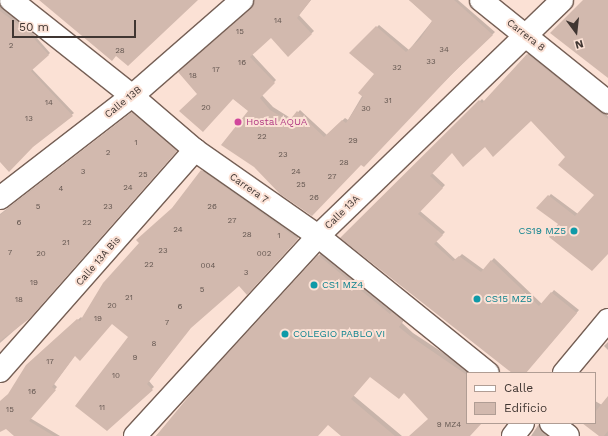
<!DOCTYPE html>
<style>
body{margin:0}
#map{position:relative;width:608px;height:436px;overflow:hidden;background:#fbe1d5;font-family:"Work Sans",sans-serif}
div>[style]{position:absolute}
.shadow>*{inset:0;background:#0003}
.building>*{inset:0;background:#d2b9ae}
.roads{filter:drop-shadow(1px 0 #755f55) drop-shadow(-1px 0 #755f55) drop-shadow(0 1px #755f55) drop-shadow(0 -1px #755f55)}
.minor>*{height:22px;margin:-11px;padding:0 11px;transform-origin:11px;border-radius:11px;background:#fff}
.dots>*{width:11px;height:11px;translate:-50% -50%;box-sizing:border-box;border:2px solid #fbe1d5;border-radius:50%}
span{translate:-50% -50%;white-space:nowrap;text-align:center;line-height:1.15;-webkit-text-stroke:4px #fbe1d5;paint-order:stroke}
.number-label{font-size:8px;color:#645751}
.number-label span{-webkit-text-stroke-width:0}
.street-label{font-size:10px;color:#403632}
.hotel-label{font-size:10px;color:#b23c85}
.left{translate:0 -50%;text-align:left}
.culture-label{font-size:10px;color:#0d838f}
.right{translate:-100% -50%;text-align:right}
.legend{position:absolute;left:466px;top:372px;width:130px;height:52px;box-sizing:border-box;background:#fbe1d5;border:1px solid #b09d94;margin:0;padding:5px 7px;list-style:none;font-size:12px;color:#403632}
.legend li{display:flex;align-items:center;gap:8px;height:20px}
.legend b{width:20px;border:1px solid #b09d94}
.north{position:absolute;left:556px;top:12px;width:40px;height:40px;-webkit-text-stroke:3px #fbe1d5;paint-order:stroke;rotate:165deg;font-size:11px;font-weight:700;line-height:16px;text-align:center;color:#403632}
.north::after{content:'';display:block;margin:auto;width:14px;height:18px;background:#403632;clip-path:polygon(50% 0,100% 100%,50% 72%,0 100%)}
.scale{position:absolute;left:12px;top:20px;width:124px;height:18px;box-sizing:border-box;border:2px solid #403632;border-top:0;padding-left:5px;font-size:12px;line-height:14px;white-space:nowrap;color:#403632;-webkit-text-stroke:3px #fbe1d5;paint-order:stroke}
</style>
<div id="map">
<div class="shadow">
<i style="clip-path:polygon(255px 0,311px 0,299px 15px,314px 31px,288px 55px,271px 36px,252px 54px,276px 80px,262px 95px,273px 107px,292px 119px,300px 110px,327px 135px,345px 118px,348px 120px,375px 74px,351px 53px,379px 25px,409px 50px,433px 20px,409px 0,458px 0,495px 32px,361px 163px,249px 111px,233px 98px,199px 94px)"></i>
<i style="clip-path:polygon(0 5px,29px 29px,50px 53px,32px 69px,74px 113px,32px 146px,0 160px)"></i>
<i style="clip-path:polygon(530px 52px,608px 116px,608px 252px,538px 208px,551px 194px,578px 214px,595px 195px,566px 157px,531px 120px,485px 146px,452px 152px,432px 173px,445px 185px,420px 211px,445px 232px,436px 241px,456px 260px,462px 254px,484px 270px,494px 258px,542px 304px,554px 290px,579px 310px,525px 373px,514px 373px,342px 238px,482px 99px,485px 102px)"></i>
<i style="clip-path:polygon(135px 110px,179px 148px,32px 315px,0 343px,0 214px)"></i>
<i style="clip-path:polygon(205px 168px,300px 236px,247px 294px,239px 284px,192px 325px,149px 381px,154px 387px,106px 430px,130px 337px,112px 323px,75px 355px,54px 384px,57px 387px,30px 418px,60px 436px,15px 436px,7px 428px,0 430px,0 402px,9px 394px,27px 366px,81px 317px,83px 319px)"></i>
<i style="clip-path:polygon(322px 252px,394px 312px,396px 309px,406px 317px,402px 323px,413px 333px,474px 373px,467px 373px,467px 423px,480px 423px,467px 436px,410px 436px,429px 419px,405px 392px,370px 376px,353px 395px,402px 436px,343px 436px,329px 423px,317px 436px,156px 436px)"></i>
<i style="clip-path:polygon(608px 342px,608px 350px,604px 346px)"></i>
<i style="clip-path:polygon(608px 397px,608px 436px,600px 436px,584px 423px,595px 423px,595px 401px,602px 405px)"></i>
<i style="clip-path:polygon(539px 424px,554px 436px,531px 436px)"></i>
</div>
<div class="building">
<i style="clip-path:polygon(39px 0,198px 0,128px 66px,116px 56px,112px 61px)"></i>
<i style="clip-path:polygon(254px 0,311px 0,297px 18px,312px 34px,288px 57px,271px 38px,250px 57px,275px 83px,260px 98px,270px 110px,289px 121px,297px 111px,324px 137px,342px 120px,346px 123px,363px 97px,358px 93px,374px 74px,349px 53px,376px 26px,406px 52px,420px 39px,432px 21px,409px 0,454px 0,493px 35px,454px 72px,364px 167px,361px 165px,312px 216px,280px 194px,254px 167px,221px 145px,248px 111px,233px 99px,203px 132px,179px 111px,197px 94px,178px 72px,250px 9px)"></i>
<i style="clip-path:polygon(583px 0,608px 0,608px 78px,550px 33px)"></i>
<i style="clip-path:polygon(0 11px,26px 30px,49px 55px,31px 71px,73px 116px,33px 147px,9px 172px,0 162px)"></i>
<i style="clip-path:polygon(527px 54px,608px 119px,608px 254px,592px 271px,549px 237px,558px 224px,536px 208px,548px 195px,575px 216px,594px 195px,558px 165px,565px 157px,531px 121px,493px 157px,485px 147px,463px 167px,452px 153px,430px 176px,443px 188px,418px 214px,443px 235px,434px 244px,453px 261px,459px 256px,481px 272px,491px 260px,539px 306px,551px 292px,577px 313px,526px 373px,512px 373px,340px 238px,479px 100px,482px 103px)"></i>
<i style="clip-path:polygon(132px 112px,177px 151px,29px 319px,0 341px,0 215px)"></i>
<i style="clip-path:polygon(201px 170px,298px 239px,247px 295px,239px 286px,191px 328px,147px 384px,153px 390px,107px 431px,75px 406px,128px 337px,112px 324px,80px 361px,75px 356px,52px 387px,56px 390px,29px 421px,54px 436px,14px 436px,6px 429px,0 432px,0 401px,8px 394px,26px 365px,77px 319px,80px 321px,103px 283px,139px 243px,136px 240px,172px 208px)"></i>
<i style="clip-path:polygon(318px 255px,390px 314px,392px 312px,403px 321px,399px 327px,410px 336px,467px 375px,467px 423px,482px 423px,470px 436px,409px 436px,428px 419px,404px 393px,399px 399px,370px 377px,351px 399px,395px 436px,341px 436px,328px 425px,318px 436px,156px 436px,194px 390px)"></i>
<i style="clip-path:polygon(608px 396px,608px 431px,604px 436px,599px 436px,582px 423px,595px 423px,595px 412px)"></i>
</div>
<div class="roads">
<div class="minor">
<i style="left:11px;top:0;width:154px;rotate:38.4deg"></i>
<i style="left:132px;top:96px;width:83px;rotate:40.6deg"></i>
<i style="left:195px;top:150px;width:150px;rotate:35deg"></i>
<i style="left:318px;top:236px;width:218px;rotate:38.9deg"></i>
<i style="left:481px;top:0;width:163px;rotate:38.8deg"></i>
<i style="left:0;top:198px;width:167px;rotate:-37.7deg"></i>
<i style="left:132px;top:96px;width:146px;rotate:-41.1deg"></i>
<i style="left:0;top:371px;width:295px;rotate:-48.6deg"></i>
<i style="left:564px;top:373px;width:69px;rotate:-50.3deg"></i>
<i style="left:551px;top:423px;width:21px;rotate:37deg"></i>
<i style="left:135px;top:436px;width:271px;rotate:-47.5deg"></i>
<i style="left:318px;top:236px;width:339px;rotate:-44deg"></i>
<i style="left:513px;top:436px;width:16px;rotate:-52deg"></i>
</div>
</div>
<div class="dots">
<i style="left:238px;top:122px;background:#d1479c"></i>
<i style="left:574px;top:231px;background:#0f9aa8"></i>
<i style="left:314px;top:285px;background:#0f9aa8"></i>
<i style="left:477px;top:299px;background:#0f9aa8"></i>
<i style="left:285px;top:334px;background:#0f9aa8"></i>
</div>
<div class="number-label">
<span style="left:278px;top:21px">14</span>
<span style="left:240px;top:32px">15</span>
<span style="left:11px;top:46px">2</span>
<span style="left:444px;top:50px">34</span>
<span style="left:120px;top:51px">28</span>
<span style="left:431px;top:62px">33</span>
<span style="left:242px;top:63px">16</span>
<span style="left:397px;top:68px">32</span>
<span style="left:216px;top:70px">17</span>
<span style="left:193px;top:76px">18</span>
<span style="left:388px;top:101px">31</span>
<span style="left:49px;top:103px">14</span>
<span style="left:206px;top:108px">20</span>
<span style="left:366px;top:109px">30</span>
<span style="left:29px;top:119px">13</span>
<span style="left:262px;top:137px">22</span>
<span style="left:353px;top:141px">29</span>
<span style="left:136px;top:143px">1</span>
<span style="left:108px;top:153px">2</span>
<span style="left:283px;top:155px">23</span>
<span style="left:344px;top:163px">28</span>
<span style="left:83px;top:172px">3</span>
<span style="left:296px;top:172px">24</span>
<span style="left:143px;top:175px">25</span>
<span style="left:332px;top:177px">27</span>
<span style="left:301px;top:185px">25</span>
<span style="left:128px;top:188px">24</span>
<span style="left:61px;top:189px">4</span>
<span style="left:314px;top:198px">26</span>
<span style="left:38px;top:207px">5</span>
<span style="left:108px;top:207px">23</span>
<span style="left:212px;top:207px">26</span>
<span style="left:232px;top:221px">27</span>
<span style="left:19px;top:223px">6</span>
<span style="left:87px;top:223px">22</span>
<span style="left:178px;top:230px">24</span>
<span style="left:247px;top:235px">28</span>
<span style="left:279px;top:236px">1</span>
<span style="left:66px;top:243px">21</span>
<span style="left:163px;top:251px">23</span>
<span style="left:10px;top:253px">7</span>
<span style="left:41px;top:254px">20</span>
<span style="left:264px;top:254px">002</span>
<span style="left:149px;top:265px">22</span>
<span style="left:208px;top:266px">004</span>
<span style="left:246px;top:273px">3</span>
<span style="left:34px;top:283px">19</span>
<span style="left:202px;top:290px">5</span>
<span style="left:129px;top:298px">21</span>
<span style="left:19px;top:300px">18</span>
<span style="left:112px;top:306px">20</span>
<span style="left:180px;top:307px">6</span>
<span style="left:98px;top:319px">19</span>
<span style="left:167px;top:323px">7</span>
<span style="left:154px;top:344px">8</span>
<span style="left:135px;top:358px">9</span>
<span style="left:50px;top:362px">17</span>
<span style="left:116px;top:376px">10</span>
<span style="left:32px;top:392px">16</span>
<span style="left:102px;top:408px">11</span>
<span style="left:10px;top:410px">15</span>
<span style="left:449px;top:425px">9 MZ4</span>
</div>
<div class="street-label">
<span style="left:526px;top:35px;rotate:38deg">Carrera 8</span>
<span style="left:123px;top:102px;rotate:-39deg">Calle 13B</span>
<span style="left:249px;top:188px;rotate:35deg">Carrera 7</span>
<span style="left:342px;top:212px;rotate:-44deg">Calle 13A</span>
<span style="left:98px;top:261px;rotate:-49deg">Calle 13A Bis</span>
</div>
<div class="hotel-label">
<span class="left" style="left:246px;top:122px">Hostal AQUA</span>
</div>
<div class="culture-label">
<span class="right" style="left:566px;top:231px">CS19 MZ5</span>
<span class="left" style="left:322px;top:285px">CS1 MZ4</span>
<span class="left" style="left:485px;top:299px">CS15 MZ5</span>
<span class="left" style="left:293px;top:334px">COLEGIO PABLO VI</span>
</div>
<ul class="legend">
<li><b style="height:5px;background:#fff"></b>Calle</li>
<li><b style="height:11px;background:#d2b9ae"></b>Edificio</li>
</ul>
<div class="north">N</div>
<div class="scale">50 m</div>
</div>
